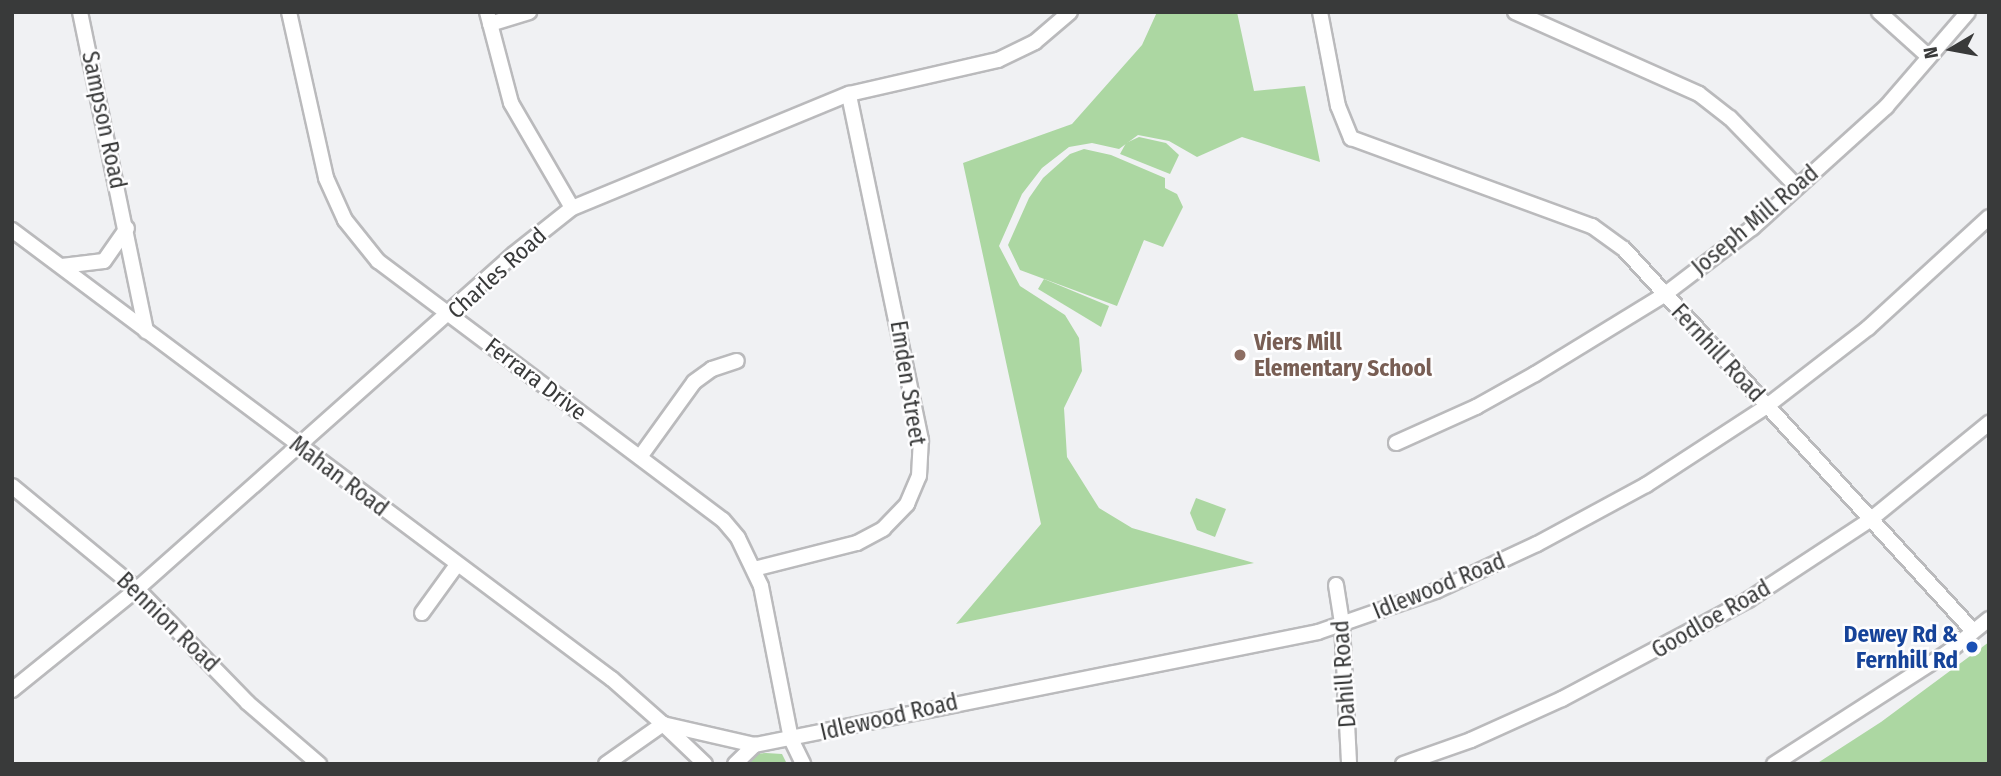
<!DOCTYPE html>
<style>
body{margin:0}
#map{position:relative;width:2001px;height:776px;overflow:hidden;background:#f0f1f3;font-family:"Fira Sans Condensed",sans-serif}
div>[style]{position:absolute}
.green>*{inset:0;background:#acd7a2}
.roads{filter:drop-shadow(2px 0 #bababc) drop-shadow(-2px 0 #bababc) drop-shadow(0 2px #bababc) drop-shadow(0 -2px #bababc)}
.minor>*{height:14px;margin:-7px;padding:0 7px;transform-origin:7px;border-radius:7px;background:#fff}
.dots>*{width:19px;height:19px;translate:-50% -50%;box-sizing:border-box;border:4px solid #fefeff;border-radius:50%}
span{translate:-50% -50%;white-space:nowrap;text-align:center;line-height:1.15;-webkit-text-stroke:5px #fefeff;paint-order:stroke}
.street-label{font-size:23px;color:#393a3a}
.education-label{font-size:23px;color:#785e54;font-weight:700}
.left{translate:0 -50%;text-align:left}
.transit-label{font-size:23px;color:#164399;font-weight:700}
.right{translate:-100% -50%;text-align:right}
.frame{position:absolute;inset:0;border:14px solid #393a3a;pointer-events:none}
.north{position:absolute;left:1917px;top:14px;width:70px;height:70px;-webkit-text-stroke:5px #fefeff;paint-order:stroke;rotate:260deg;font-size:19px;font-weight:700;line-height:28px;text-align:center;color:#393a3a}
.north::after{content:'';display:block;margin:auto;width:24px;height:32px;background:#393a3a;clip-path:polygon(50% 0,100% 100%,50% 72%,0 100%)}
</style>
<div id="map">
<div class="green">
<i style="clip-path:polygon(1157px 12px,1237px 12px,1254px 91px,1305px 86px,1320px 162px,1242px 137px,1197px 157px,1169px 141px,1138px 135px,1119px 149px,1092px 143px,1069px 147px,1042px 168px,1022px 194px,999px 246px,1020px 286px,1065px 315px,1079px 338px,1082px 371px,1064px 408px,1067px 457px,1099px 508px,1132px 528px,1254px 563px,956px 624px,1041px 524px,963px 163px,1072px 124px,1142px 45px)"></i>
<i style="clip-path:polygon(1139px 137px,1166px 143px,1179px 155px,1170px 174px,1120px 154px,1126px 143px)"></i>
<i style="clip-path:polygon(1084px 149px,1111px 155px,1165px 178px,1165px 188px,1177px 194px,1183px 207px,1163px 247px,1144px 240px,1117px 306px,1020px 270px,1008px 245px,1029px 198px,1043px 178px,1070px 154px)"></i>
<i style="clip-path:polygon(1044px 279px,1109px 306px,1101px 327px,1038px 289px)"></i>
<i style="clip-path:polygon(1196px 498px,1226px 509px,1215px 537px,1197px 530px,1190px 513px)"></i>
<i style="clip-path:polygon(1989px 642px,1989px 764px,1816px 764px,1881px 722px)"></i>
<i style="clip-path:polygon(766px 753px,782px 754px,787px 764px,744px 764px,750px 754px)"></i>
</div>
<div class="roads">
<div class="minor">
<i style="left:80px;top:12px;width:326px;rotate:78.3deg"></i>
<i style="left:289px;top:12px;width:170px;rotate:77.4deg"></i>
<i style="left:326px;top:178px;width:46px;rotate:65.7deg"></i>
<i style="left:345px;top:220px;width:53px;rotate:51.2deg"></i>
<i style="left:378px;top:261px;width:431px;rotate:36.9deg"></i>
<i style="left:723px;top:520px;width:23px;rotate:50deg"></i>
<i style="left:738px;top:538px;width:53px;rotate:64.4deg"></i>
<i style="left:761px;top:586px;width:156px;rotate:78.9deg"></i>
<i style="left:791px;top:739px;width:28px;rotate:64deg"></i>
<i style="left:487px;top:12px;width:94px;rotate:75.2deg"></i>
<i style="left:511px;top:103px;width:121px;rotate:59.8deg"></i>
<i style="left:1320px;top:12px;width:96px;rotate:79.2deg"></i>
<i style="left:1338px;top:106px;width:35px;rotate:68deg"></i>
<i style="left:1351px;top:138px;width:257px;rotate:20.1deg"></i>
<i style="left:1592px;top:226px;width:39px;rotate:36deg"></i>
<i style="left:1624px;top:249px;width:517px;rotate:47.58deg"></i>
<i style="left:1515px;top:12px;width:201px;rotate:24deg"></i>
<i style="left:1699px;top:94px;width:39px;rotate:38deg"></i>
<i style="left:1730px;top:118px;width:96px;rotate:45.8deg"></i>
<i style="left:1879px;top:12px;width:67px;rotate:42deg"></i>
<i style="left:490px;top:24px;width:41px;rotate:-17.1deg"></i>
<i style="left:12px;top:230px;width:749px;rotate:36.81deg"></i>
<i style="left:612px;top:679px;width:68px;rotate:41.4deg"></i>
<i style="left:663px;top:724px;width:94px;rotate:12.9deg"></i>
<i style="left:755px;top:745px;width:574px;rotate:-11.35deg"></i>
<i style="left:1318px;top:632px;width:125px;rotate:-19.2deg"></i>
<i style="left:1436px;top:591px;width:111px;rotate:-25deg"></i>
<i style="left:1537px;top:544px;width:124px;rotate:-28.4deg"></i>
<i style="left:1646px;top:485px;width:145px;rotate:-33.1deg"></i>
<i style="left:1767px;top:406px;width:128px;rotate:-37.7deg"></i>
<i style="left:1868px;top:328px;width:164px;rotate:-42.5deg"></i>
<i style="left:62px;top:266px;width:42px;rotate:-6.8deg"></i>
<i style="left:104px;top:261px;width:40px;rotate:-55.1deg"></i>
<i style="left:1396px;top:443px;width:88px;rotate:-24.2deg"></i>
<i style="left:1476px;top:407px;width:68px;rotate:-29.2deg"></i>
<i style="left:1535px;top:374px;width:151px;rotate:-31.5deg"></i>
<i style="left:1664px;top:295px;width:111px;rotate:-37.3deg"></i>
<i style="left:1752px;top:228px;width:181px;rotate:-42.1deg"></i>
<i style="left:1886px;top:107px;width:125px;rotate:-49.2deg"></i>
<i style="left:640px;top:457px;width:92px;rotate:-54.2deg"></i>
<i style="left:694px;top:382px;width:22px;rotate:-36deg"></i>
<i style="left:712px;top:369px;width:26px;rotate:-18deg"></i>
<i style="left:12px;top:486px;width:162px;rotate:39.5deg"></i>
<i style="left:137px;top:589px;width:159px;rotate:45.8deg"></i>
<i style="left:248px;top:703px;width:94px;rotate:40.7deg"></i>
<i style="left:754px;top:569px;width:106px;rotate:-14.2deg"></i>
<i style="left:857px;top:543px;width:30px;rotate:-28deg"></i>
<i style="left:883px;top:529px;width:35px;rotate:-46deg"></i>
<i style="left:907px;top:504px;width:30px;rotate:-67deg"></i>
<i style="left:919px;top:476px;width:36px;rotate:-87deg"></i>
<i style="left:921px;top:440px;width:353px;rotate:-101.8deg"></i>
<i style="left:1336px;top:585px;width:39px;rotate:81deg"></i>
<i style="left:1342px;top:624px;width:140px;rotate:87.1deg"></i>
<i style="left:422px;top:613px;width:58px;rotate:-54.1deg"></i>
<i style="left:12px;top:690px;width:161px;rotate:-38.9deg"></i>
<i style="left:137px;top:589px;width:504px;rotate:-41.62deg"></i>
<i style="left:514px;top:254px;width:74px;rotate:-38.4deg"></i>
<i style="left:572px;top:208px;width:300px;rotate:-22.4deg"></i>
<i style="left:849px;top:94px;width:153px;rotate:-12.9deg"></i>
<i style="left:998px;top:60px;width:41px;rotate:-25.9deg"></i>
<i style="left:1035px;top:42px;width:46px;rotate:-40.6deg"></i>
<i style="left:606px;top:764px;width:70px;rotate:-35.1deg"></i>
<i style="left:663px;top:724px;width:58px;rotate:43.6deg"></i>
<i style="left:735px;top:764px;width:28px;rotate:-44deg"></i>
<i style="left:1403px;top:764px;width:72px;rotate:-19.4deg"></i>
<i style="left:1471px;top:740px;width:100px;rotate:-24.3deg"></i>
<i style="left:1562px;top:699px;width:211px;rotate:-28deg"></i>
<i style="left:1748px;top:600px;width:146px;rotate:-33.3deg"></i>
<i style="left:1870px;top:520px;width:154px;rotate:-39.2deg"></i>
<i style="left:1774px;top:764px;width:206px;rotate:-32.7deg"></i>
<i style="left:1947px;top:653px;width:54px;rotate:-39deg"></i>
</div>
</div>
<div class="dots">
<i style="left:1240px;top:355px;background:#8d6e63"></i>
<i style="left:1972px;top:647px;background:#1a4fb4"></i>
</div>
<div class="street-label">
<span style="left:104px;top:120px;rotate:78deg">Sampson Road</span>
<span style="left:1755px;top:220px;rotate:-40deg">Joseph Mill Road</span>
<span style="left:497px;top:273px;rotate:-42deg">Charles Road</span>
<span style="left:1718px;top:353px;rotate:47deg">Fernhill Road</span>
<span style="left:536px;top:379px;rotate:37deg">Ferrara Drive</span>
<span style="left:908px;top:383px;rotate:81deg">Emden Street</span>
<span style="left:339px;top:476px;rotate:37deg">Mahan Road</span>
<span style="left:1439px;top:586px;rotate:-22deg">Idlewood Road</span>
<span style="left:1711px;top:619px;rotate:-30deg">Goodloe Road</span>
<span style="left:168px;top:622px;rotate:44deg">Bennion Road</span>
<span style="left:1344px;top:674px;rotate:-94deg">Dahill Road</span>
<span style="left:889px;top:717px;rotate:-13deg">Idlewood Road</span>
</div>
<div class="education-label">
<span class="left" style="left:1254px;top:355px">Viers Mill<br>Elementary School</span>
</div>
<div class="transit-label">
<span class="right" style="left:1958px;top:647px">Dewey Rd &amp;<br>Fernhill Rd</span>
</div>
<div class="frame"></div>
<div class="north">N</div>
</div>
